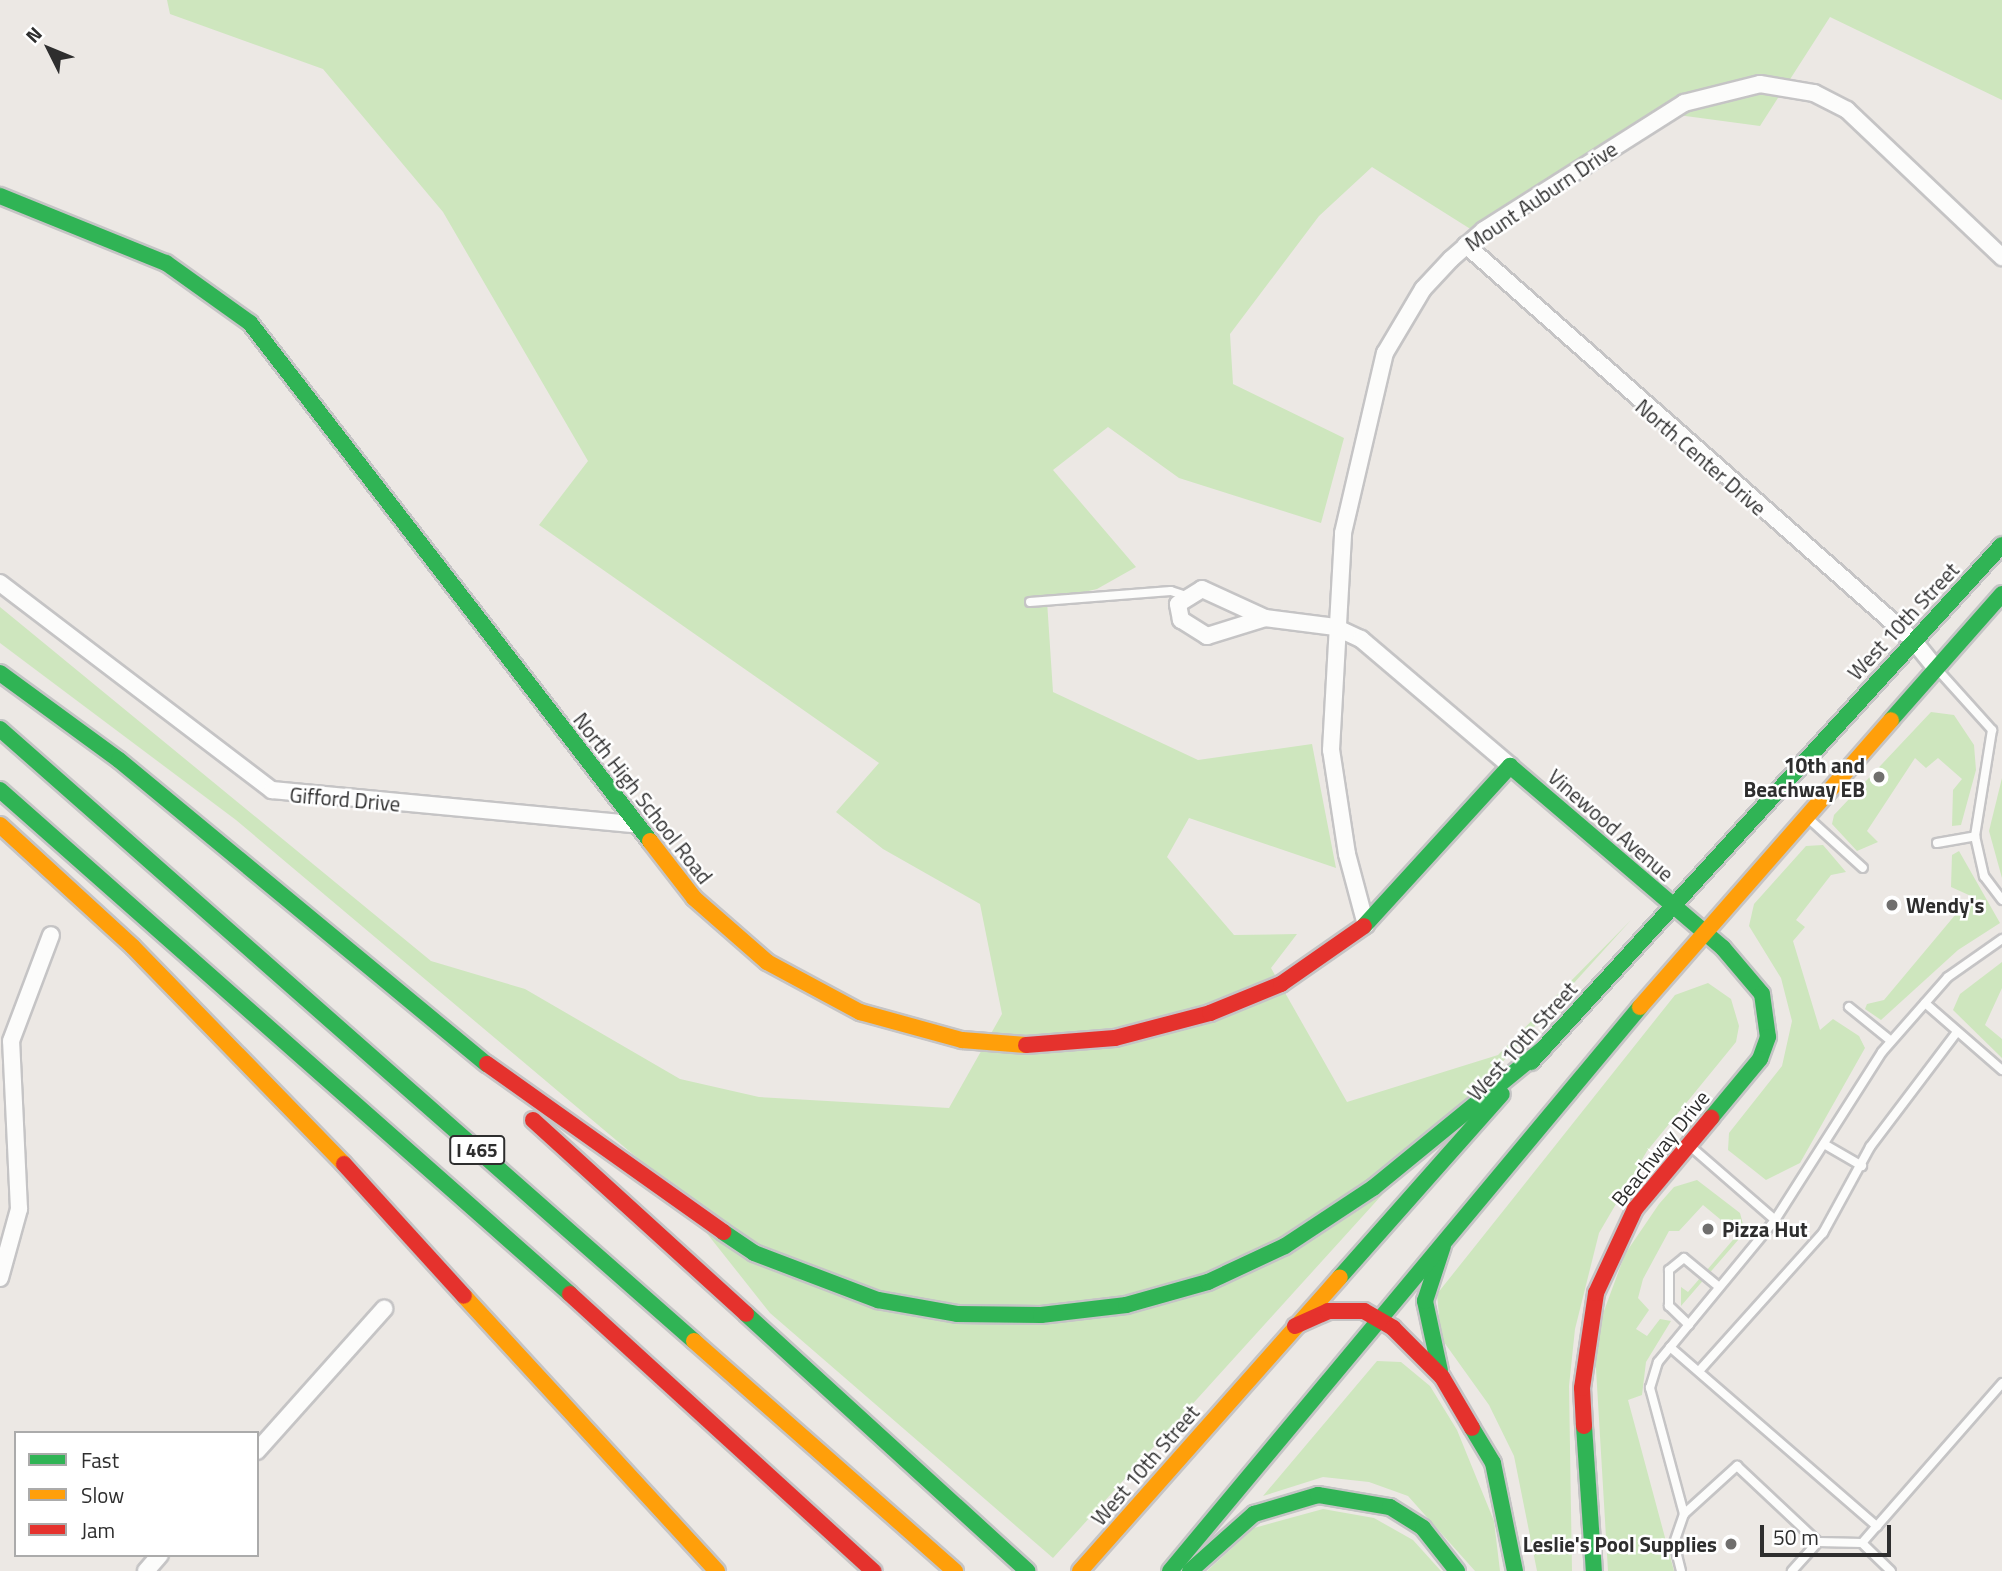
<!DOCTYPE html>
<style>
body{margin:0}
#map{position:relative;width:2002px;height:1571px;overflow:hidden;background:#ece8e4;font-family:"Titillium Web",sans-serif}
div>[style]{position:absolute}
.green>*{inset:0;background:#cee6be}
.roads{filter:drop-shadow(2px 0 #c5c4c5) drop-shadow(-2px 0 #c5c4c5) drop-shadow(0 2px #c5c4c5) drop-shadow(0 -2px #c5c4c5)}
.lane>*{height:8px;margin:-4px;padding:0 4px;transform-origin:4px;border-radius:4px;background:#fcfcfb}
.street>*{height:16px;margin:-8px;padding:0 8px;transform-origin:8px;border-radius:8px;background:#fcfcfb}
.fast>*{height:16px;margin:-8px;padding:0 8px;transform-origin:8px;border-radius:8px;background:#30b455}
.slow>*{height:16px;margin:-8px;padding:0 8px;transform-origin:8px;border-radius:8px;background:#ff9f0a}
.jam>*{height:16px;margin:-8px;padding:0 8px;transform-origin:8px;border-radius:8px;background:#e5322d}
.dots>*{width:19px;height:19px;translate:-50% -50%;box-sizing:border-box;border:4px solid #fff;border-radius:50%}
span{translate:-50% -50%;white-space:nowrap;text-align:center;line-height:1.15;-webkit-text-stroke:5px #fff;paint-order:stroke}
.shield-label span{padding:2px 5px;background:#fff;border:2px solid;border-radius:5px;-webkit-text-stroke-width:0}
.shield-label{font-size:19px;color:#2e2e2e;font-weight:700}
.street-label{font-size:21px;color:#2e2e2e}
.poi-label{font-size:21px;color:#2e2e2e;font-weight:700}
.right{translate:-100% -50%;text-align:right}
.left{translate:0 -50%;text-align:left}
.legend{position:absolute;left:14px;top:1431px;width:245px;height:126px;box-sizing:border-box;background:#fff;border:2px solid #ababab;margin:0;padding:9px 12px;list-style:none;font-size:21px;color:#2e2e2e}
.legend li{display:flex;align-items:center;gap:14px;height:35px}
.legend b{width:35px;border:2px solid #ababab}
.north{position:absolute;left:14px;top:14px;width:70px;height:70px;-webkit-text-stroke:5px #fff;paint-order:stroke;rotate:313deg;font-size:19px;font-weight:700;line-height:28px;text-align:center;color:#2e2e2e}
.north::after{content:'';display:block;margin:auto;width:24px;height:32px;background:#2e2e2e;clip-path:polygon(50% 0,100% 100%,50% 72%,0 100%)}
.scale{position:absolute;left:1760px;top:1525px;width:131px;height:32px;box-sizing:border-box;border:4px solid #2e2e2e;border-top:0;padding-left:9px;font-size:21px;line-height:24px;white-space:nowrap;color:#2e2e2e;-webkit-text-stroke:5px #fff;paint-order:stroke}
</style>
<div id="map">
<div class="green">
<i style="clip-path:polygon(167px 0,2002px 0,2002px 100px,1830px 17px,1760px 126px,1678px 115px,1472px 230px,1372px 167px,1319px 216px,1230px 334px,1233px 384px,1344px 438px,1321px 523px,1179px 478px,1108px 427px,1053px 470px,1136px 567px,1097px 589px,1047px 601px,1053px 692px,1198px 760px,1312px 744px,1336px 868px,1189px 818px,1167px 857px,1234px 935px,1297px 934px,1271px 968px,1347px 1102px,1498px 1055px,1631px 920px,1053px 1558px,770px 1313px,667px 1183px,236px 820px,0 643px,0 607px,431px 961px,525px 989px,680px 1079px,759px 1097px,949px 1108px,1002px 1014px,980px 904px,883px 849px,836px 812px,879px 763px,539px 525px,588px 461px,443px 212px,323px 69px,170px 14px)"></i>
<i style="clip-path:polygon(1931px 712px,1954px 715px,1974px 745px,1976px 770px,1961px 825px,1952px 826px,1953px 790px,1962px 779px,1938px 758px,1926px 768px,1915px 758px,1867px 831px,1878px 842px,1857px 851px,1832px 824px,1834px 815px)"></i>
<i style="clip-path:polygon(2002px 778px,2002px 878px,1989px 831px)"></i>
<i style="clip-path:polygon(1823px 845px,1846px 872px,1831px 875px,1796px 920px,1805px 927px,1793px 941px,1820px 1030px,1833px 1019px,1859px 1036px,1865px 1048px,1800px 1163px,1766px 1180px,1728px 1150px,1729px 1133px,1782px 1066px,1792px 1021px,1781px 978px,1749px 926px,1754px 904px,1806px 846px)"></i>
<i style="clip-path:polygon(1959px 851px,2000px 923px,1958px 950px,1881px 1020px,1865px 1009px,1867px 1004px,1884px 1000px,1971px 896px,1951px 887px,1952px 855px)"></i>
<i style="clip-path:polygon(2002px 962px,2002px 988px,1985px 1025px,2002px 1039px,2002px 1058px,1953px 1010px,1960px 994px)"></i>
<i style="clip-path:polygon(1708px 983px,1731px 999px,1739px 1026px,1736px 1042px,1647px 1151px,1599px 1233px,1575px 1329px,1569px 1386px,1572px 1571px,1537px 1571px,1514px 1456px,1489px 1405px,1441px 1338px,1437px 1294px,1675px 995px)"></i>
<i style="clip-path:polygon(1697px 1180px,1740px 1213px,1745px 1232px,1681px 1306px,1681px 1287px,1688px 1292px,1738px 1234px,1703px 1205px,1679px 1231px,1669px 1231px,1643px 1279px,1638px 1298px,1649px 1310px,1636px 1329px,1647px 1336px,1660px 1319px,1671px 1321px,1646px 1362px,1642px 1395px,1628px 1400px,1674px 1571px,1608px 1571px,1595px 1352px,1601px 1319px,1625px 1254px,1659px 1204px,1674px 1187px)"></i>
<i style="clip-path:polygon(1377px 1361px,1401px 1362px,1430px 1386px,1457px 1430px,1494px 1521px,1500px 1571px,1475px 1571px,1408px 1496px,1369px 1482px,1323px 1477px,1263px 1496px)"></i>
<i style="clip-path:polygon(1323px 1509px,1374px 1518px,1413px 1540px,1441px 1571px,1207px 1571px,1254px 1528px)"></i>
</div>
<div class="roads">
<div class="lane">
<i style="left:1030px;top:602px;width:141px;rotate:-4.5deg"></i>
<i style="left:1171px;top:591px;width:16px;rotate:18deg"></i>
<i style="left:1938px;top:670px;width:81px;rotate:48deg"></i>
<i style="left:1992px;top:730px;width:107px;rotate:99.1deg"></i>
<i style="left:1975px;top:836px;width:41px;rotate:77.3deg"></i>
<i style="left:1984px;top:876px;width:30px;rotate:53deg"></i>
<i style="left:1808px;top:818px;width:74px;rotate:42.3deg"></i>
<i style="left:1937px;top:843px;width:39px;rotate:-10deg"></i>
<i style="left:1925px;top:1003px;width:102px;rotate:41deg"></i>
<i style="left:1849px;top:1007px;width:54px;rotate:39deg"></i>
<i style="left:1824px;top:1144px;width:44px;rotate:30.1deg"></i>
<i style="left:1690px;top:1146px;width:113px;rotate:41deg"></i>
<i style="left:1689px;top:1325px;width:28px;rotate:-136deg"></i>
<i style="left:1669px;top:1306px;width:36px;rotate:-90deg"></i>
<i style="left:1669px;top:1270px;width:19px;rotate:-39deg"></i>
<i style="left:1684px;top:1258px;width:45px;rotate:39.6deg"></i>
<i style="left:1670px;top:1347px;width:274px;rotate:40.9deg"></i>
<i style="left:1877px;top:1526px;width:190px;rotate:-48.8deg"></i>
<i style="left:1699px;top:1371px;width:186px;rotate:-48.1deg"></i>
<i style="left:1823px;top:1233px;width:98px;rotate:-61.3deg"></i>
<i style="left:1870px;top:1147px;width:144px;rotate:-52.9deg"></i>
<i style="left:1684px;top:1514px;width:131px;rotate:-105.1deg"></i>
<i style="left:1650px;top:1388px;width:27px;rotate:-73deg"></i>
<i style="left:1658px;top:1362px;width:184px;rotate:-50.5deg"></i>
<i style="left:1775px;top:1220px;width:199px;rotate:-57.5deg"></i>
<i style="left:1882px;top:1052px;width:100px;rotate:-48.7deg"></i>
<i style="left:1948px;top:977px;width:66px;rotate:-35.1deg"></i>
<i style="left:1818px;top:1542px;width:44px;rotate:1.3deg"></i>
<i style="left:1862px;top:1543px;width:40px;rotate:44deg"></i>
<i style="left:1862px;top:1543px;width:23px;rotate:-49deg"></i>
<i style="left:1681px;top:1571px;width:29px;rotate:-104deg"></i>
<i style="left:1674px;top:1543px;width:31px;rotate:-71deg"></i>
<i style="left:1684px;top:1514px;width:72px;rotate:-42.2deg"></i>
<i style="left:1737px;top:1466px;width:111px;rotate:43.2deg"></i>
<i style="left:1818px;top:1542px;width:39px;rotate:132deg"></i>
</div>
<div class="street">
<i style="left:1466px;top:245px;width:597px;rotate:41.47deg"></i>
<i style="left:1913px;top:640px;width:36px;rotate:51deg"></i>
<i style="left:0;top:583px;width:342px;rotate:37.3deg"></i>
<i style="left:272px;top:790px;width:364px;rotate:5.4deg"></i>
<i style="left:1265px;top:618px;width:61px;rotate:162.8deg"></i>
<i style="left:1207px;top:636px;width:31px;rotate:-148deg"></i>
<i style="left:1181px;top:620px;width:16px;rotate:-101deg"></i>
<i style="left:1178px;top:604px;width:28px;rotate:-32deg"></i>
<i style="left:1202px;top:589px;width:69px;rotate:24.7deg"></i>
<i style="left:1265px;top:618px;width:71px;rotate:7.3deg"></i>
<i style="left:1335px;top:627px;width:29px;rotate:25deg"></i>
<i style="left:1361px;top:639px;width:196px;rotate:40.4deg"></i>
<i style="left:1366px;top:925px;width:73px;rotate:-105deg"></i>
<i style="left:1347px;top:854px;width:105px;rotate:-98.7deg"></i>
<i style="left:1331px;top:750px;width:217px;rotate:-86.8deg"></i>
<i style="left:1343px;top:533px;width:185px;rotate:-76.9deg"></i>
<i style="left:1385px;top:353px;width:74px;rotate:-59.3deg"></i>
<i style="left:1423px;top:289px;width:41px;rotate:-47deg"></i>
<i style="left:1451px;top:259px;width:44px;rotate:-41.3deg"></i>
<i style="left:1484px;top:230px;width:237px;rotate:-32.4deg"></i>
<i style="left:1684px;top:103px;width:78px;rotate:-14deg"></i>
<i style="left:1760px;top:84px;width:55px;rotate:9.5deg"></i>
<i style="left:1814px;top:93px;width:37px;rotate:27deg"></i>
<i style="left:1847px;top:110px;width:214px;rotate:43.5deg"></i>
<i style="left:0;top:1278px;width:72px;rotate:-74.6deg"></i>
<i style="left:19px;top:1209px;width:168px;rotate:-92.7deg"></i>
<i style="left:11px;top:1041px;width:113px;rotate:-69.3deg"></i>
<i style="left:257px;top:1451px;width:191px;rotate:-48.2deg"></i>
<i style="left:146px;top:1571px;width:21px;rotate:-49deg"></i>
</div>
<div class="fast">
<i style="left:0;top:196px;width:179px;rotate:22deg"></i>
<i style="left:166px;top:263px;width:103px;rotate:35.5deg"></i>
<i style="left:250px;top:323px;width:654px;rotate:52.32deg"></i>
<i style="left:0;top:673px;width:147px;rotate:36.2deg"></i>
<i style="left:119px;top:760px;width:477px;rotate:39.6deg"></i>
<i style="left:1891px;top:720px;width:168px;rotate:-48.6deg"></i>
<i style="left:0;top:729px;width:925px;rotate:41.41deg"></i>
<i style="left:0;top:790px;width:761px;rotate:41.48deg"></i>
<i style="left:1364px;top:926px;width:217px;rotate:-47.6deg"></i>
<i style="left:1510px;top:766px;width:280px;rotate:40.5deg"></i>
<i style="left:1723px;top:948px;width:60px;rotate:49.7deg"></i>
<i style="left:1762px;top:994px;width:43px;rotate:82.1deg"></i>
<i style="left:1768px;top:1037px;width:23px;rotate:110deg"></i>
<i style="left:1760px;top:1059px;width:77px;rotate:129.7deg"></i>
<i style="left:1531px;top:1062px;width:699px;rotate:-47.67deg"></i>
<i style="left:723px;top:1232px;width:37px;rotate:34deg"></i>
<i style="left:754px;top:1253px;width:133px;rotate:20.8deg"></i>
<i style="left:878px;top:1300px;width:80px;rotate:10deg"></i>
<i style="left:957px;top:1314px;width:84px;rotate:0.7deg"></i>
<i style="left:1041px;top:1315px;width:86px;rotate:-6.7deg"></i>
<i style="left:1126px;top:1305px;width:85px;rotate:-15.7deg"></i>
<i style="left:1208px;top:1282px;width:85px;rotate:-25.1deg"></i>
<i style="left:1285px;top:1246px;width:105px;rotate:-33.4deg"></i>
<i style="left:1373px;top:1188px;width:221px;rotate:-39.3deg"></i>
<i style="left:1340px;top:1277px;width:244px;rotate:-48.5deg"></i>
<i style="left:746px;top:1314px;width:381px;rotate:42.4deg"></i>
<i style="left:1440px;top:1371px;width:72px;rotate:-102.1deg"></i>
<i style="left:1425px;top:1301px;width:58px;rotate:-71.9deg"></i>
<i style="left:1584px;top:1426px;width:145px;rotate:86.1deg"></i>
<i style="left:1472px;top:1428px;width:41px;rotate:59deg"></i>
<i style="left:1493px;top:1463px;width:110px;rotate:78.5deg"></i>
<i style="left:1170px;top:1571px;width:734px;rotate:-50.19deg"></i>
<i style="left:1190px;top:1571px;width:86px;rotate:-41.7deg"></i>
<i style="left:1254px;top:1514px;width:67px;rotate:-16.5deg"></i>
<i style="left:1318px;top:1495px;width:73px;rotate:9.5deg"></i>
<i style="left:1390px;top:1507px;width:39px;rotate:32deg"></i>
<i style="left:1423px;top:1528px;width:55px;rotate:51.7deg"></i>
</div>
<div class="slow">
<i style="left:0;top:825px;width:180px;rotate:42.5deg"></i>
<i style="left:133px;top:947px;width:303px;rotate:45.8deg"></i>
<i style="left:650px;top:841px;width:72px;rotate:52.3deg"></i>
<i style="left:694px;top:898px;width:97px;rotate:41.2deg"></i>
<i style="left:767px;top:962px;width:106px;rotate:28.3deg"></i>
<i style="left:860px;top:1012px;width:106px;rotate:15.4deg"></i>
<i style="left:962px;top:1040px;width:64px;rotate:4.5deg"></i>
<i style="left:1640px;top:1007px;width:381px;rotate:-48.8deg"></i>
<i style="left:464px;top:1296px;width:374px;rotate:47.4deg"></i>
<i style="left:694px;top:1341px;width:348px;rotate:41.4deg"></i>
<i style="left:1080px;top:1571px;width:392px;rotate:-48.5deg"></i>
</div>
<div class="jam">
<i style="left:1026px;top:1045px;width:89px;rotate:-4.5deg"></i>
<i style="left:1115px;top:1038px;width:98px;rotate:-14.7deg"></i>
<i style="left:1210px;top:1013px;width:77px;rotate:-22.2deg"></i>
<i style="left:1281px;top:984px;width:101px;rotate:-34.9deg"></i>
<i style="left:487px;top:1064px;width:290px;rotate:35.4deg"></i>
<i style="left:533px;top:1120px;width:288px;rotate:42.3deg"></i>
<i style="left:344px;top:1164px;width:178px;rotate:47.7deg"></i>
<i style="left:570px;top:1294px;width:411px;rotate:42.4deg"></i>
<i style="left:1295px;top:1326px;width:36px;rotate:-24deg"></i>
<i style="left:1328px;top:1311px;width:36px"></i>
<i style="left:1364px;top:1311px;width:34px;rotate:30deg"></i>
<i style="left:1393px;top:1328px;width:69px;rotate:45deg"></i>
<i style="left:1442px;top:1377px;width:59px;rotate:59.5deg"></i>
<i style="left:1584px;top:1426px;width:38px;rotate:-93deg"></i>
<i style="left:1582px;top:1388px;width:96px;rotate:-81.6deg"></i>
<i style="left:1596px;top:1293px;width:93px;rotate:-65.1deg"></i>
<i style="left:1635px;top:1209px;width:119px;rotate:-50.1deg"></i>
</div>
</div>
<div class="dots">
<i style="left:1879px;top:777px;background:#706f6e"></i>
<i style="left:1892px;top:905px;background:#706f6e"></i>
<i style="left:1708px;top:1229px;background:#706f6e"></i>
<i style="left:1731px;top:1544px;background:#706f6e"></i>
</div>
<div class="shield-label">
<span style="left:477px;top:1150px">I 465</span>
</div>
<div class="street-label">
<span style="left:1541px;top:196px;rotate:-34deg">Mount Auburn Drive</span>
<span style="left:1701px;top:457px;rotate:41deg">North Center Drive</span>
<span style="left:1903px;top:621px;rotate:-47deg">West 10th Street</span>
<span style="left:643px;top:798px;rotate:52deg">North High School Road</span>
<span style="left:345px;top:799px;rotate:5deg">Gifford Drive</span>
<span style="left:1611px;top:825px;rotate:41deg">Vinewood Avenue</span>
<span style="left:1522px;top:1041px;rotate:-48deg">West 10th Street</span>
<span style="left:1660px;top:1148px;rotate:-51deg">Beachway Drive</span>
<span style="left:1145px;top:1465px;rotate:-49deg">West 10th Street</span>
</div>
<div class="poi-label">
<span class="right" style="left:1865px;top:777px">10th and<br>Beachway EB</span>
<span class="left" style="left:1906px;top:905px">Wendy's</span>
<span class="left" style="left:1722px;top:1229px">Pizza Hut</span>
<span class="right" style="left:1717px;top:1544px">Leslie's Pool Supplies</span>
</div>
<ul class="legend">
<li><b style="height:9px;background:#30b455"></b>Fast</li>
<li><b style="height:9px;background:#ff9f0a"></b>Slow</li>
<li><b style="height:9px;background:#e5322d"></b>Jam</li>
</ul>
<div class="north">N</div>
<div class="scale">50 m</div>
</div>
